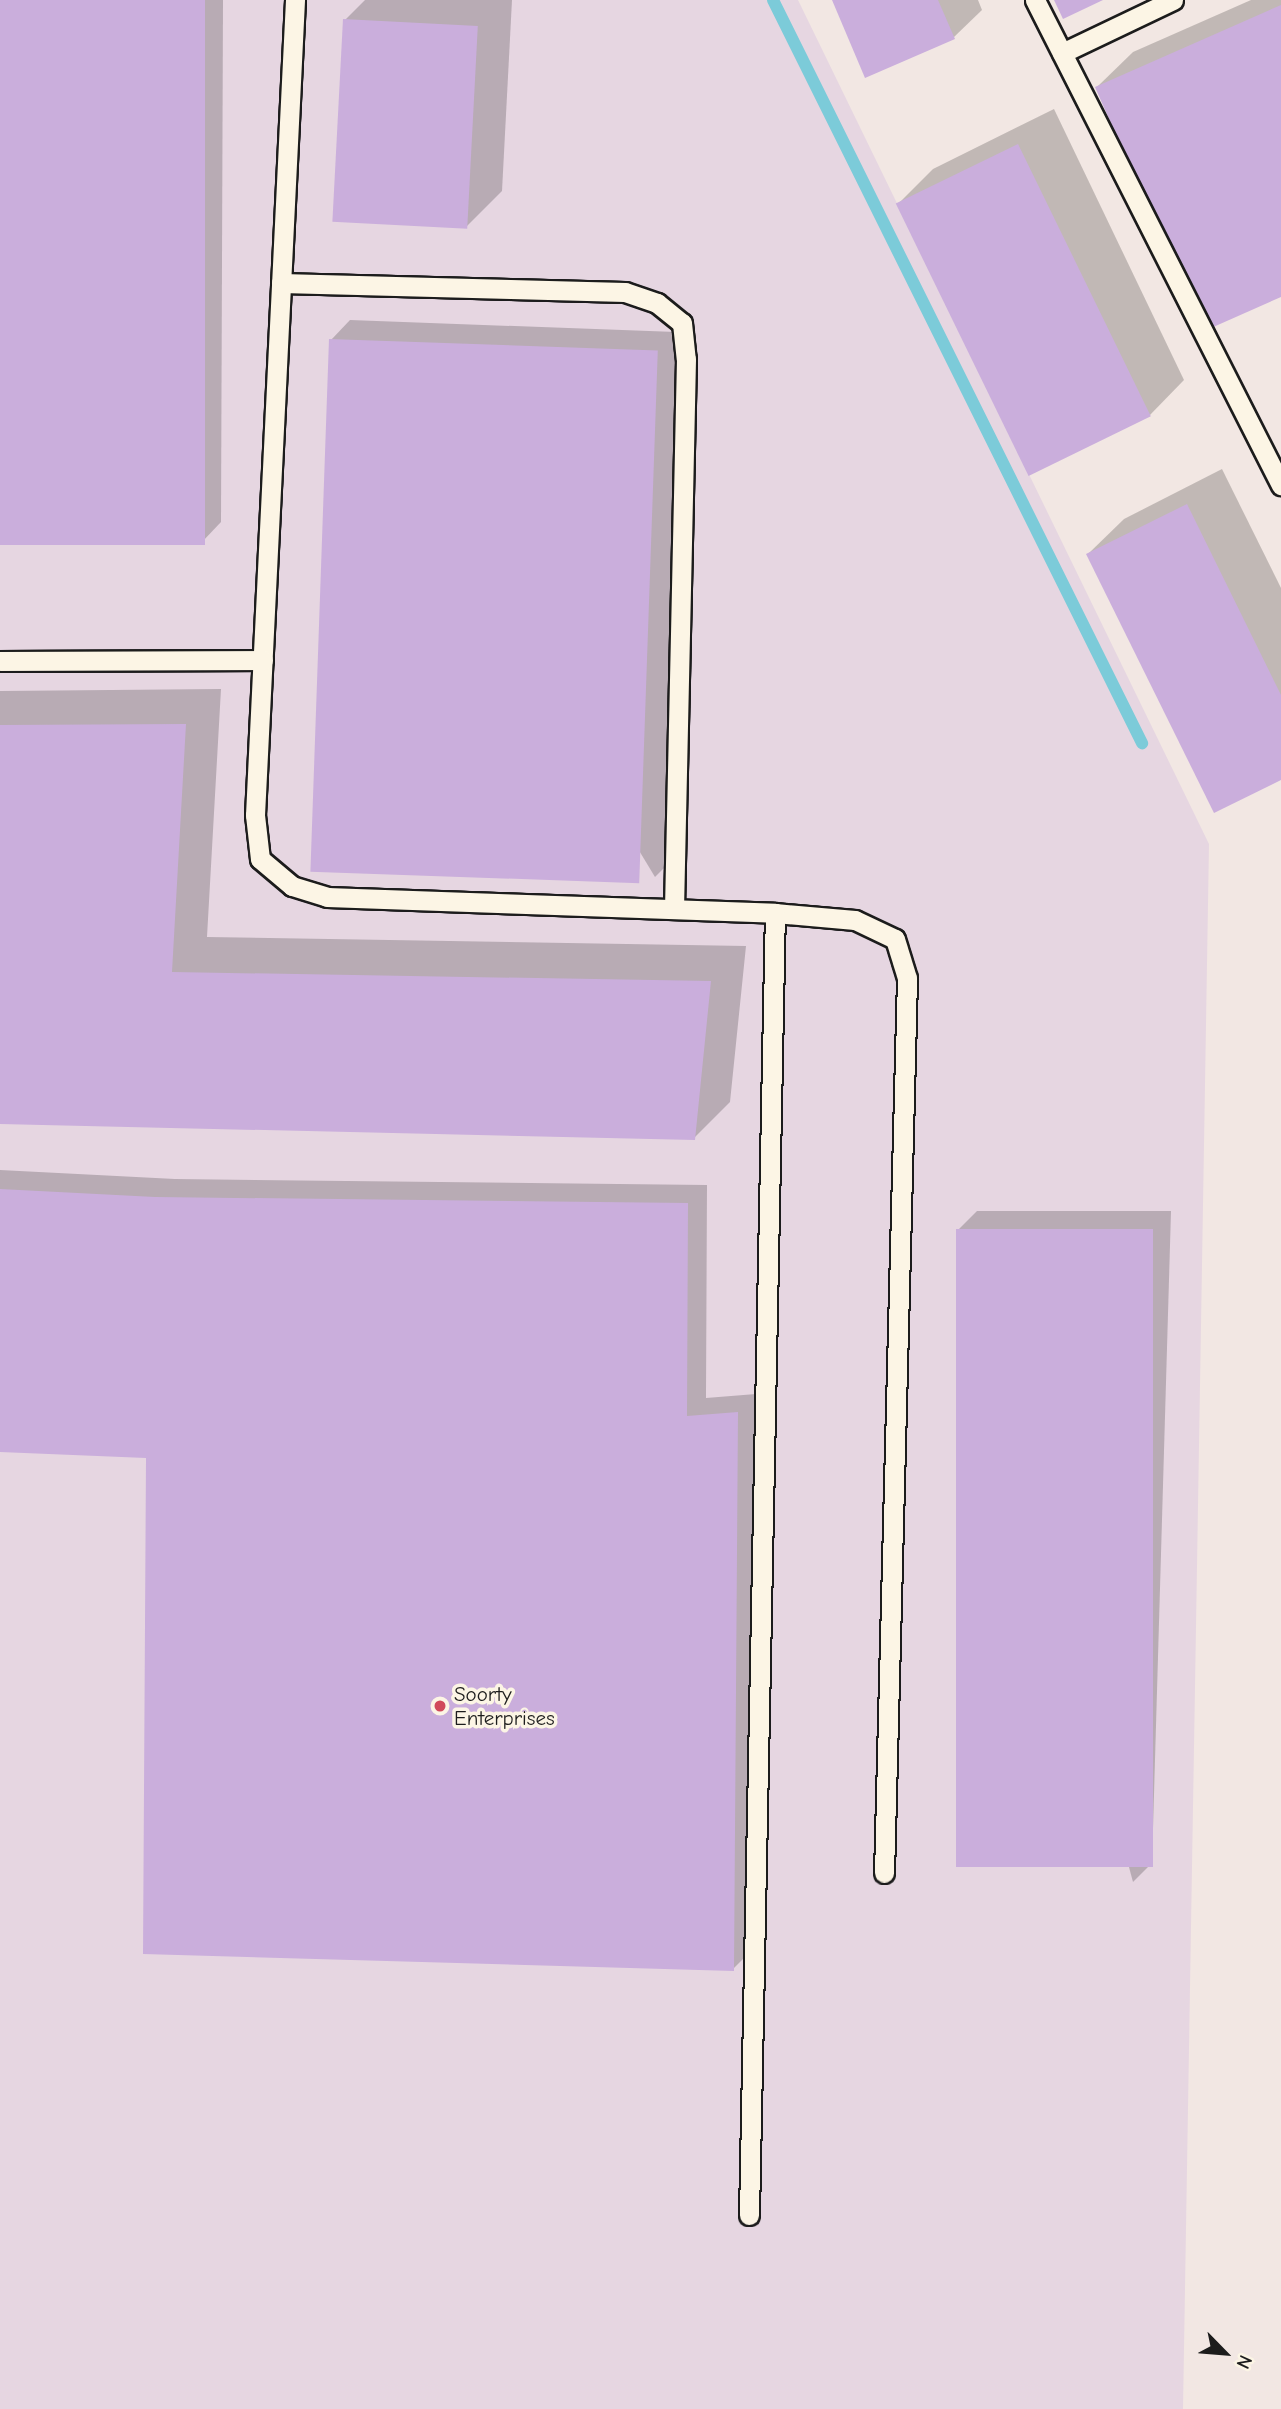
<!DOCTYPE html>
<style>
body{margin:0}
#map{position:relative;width:1281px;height:2409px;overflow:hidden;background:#f2e7e3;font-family:"Comic Neue",sans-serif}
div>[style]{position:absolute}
.built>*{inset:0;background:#e6d6e1}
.shadow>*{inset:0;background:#0003}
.stream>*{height:12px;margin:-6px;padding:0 6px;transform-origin:6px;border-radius:6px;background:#7ccbd9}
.building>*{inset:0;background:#caaedc;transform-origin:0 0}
.roads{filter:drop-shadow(2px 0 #1c1c1c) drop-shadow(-2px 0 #1c1c1c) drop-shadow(0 2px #1c1c1c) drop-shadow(0 -2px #1c1c1c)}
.service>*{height:19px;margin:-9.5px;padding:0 9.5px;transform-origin:9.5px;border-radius:9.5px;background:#fcf5e5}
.dots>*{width:19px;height:19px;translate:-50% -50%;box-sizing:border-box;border:4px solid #fcf5e5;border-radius:50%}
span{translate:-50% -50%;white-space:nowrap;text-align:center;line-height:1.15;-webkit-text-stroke:7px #fcf5e5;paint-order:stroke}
.poi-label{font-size:21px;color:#1c1c1c}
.left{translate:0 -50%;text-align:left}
.north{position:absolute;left:1190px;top:2318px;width:70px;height:70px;-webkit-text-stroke:5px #fcf5e5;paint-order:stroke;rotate:115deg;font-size:19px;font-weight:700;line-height:28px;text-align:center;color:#1c1c1c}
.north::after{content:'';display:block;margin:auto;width:24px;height:32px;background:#1c1c1c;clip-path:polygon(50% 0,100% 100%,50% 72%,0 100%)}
</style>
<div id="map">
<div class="built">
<i style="clip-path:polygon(0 0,798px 0,1209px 844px,1183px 2409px,0 2409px)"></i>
</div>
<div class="shadow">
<i style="clip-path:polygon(0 0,223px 0,221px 522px,202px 542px,0 544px)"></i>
<i style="clip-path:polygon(365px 0,512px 0,502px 191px,466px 227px,345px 20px)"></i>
<i style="clip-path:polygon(834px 0,978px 0,982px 10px,954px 37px)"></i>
<i style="clip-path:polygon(1251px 0,1281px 0,1281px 295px,1097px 87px,1133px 52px)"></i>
<i style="clip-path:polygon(1054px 109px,1184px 380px,1149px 416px,898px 204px,933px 169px)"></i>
<i style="clip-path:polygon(350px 320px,676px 332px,674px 858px,655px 877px,331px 340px)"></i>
<i style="clip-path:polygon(1222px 469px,1281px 588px,1281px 778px,1088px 554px,1124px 519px)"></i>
<i style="clip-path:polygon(221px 689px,207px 937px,746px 946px,730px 1102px,694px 1138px,0 1123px,0 691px)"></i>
<i style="clip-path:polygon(0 1170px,175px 1179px,707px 1185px,706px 1398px,756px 1394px,752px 1950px,733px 1969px,148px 1457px,0 1451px)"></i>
<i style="clip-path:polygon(977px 1211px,1171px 1211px,1152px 1863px,1133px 1882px,958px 1230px)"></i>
</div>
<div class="stream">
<i style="left:773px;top:0;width:830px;rotate:63.59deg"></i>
</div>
<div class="building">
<i style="left:0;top:0;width:205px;height:545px"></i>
<i style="clip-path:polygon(832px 0,938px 0,955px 39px,865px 78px)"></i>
<i style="clip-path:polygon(1054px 0,1103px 0,1063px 19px)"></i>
<i style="clip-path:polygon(1281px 5px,1281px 297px,1202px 332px,1095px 87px)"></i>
<i style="left:343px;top:19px;width:135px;height:203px;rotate:3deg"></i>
<i style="left:1018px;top:144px;width:303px;height:136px;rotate:64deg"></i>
<i style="left:329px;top:339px;width:329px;height:533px;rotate:2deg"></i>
<i style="clip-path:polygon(1187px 504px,1281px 695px,1281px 780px,1214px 813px,1086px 554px)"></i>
<i style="clip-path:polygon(186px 724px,172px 972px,711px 981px,695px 1140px,0 1124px,0 725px)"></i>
<i style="clip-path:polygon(0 1189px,155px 1197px,688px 1203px,687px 1416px,738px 1412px,734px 1971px,143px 1954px,146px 1458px,0 1452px)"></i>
<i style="left:956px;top:1229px;width:197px;height:638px"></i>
</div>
<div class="roads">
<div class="service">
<i style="left:295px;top:0;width:816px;rotate:92.81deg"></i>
<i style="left:255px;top:815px;width:44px;rotate:83.5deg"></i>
<i style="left:260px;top:859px;width:42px;rotate:40.2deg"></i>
<i style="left:292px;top:886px;width:37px;rotate:17deg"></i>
<i style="left:327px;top:897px;width:448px;rotate:2deg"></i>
<i style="left:775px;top:913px;width:80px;rotate:5deg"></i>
<i style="left:855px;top:920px;width:44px;rotate:25.4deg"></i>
<i style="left:895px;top:939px;width:41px;rotate:72.9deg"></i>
<i style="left:907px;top:978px;width:895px;rotate:91.47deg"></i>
<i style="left:1035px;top:0;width:544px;rotate:63.11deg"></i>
<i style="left:1062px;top:53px;width:123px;rotate:-25.5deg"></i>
<i style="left:281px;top:283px;width:344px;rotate:1.5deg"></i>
<i style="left:625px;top:292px;width:34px;rotate:19deg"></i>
<i style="left:657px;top:303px;width:32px;rotate:39deg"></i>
<i style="left:682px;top:323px;width:36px;rotate:84deg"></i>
<i style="left:686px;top:359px;width:550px;rotate:91.25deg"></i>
<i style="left:0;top:661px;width:263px;rotate:-0.2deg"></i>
<i style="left:749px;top:2215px;width:1302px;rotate:-88.86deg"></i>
</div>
</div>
<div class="dots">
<i style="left:440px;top:1706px;background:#d1495b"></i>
</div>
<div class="poi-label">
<span class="left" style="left:454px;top:1706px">Soorty<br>Enterprises</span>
</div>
<div class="north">N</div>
</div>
